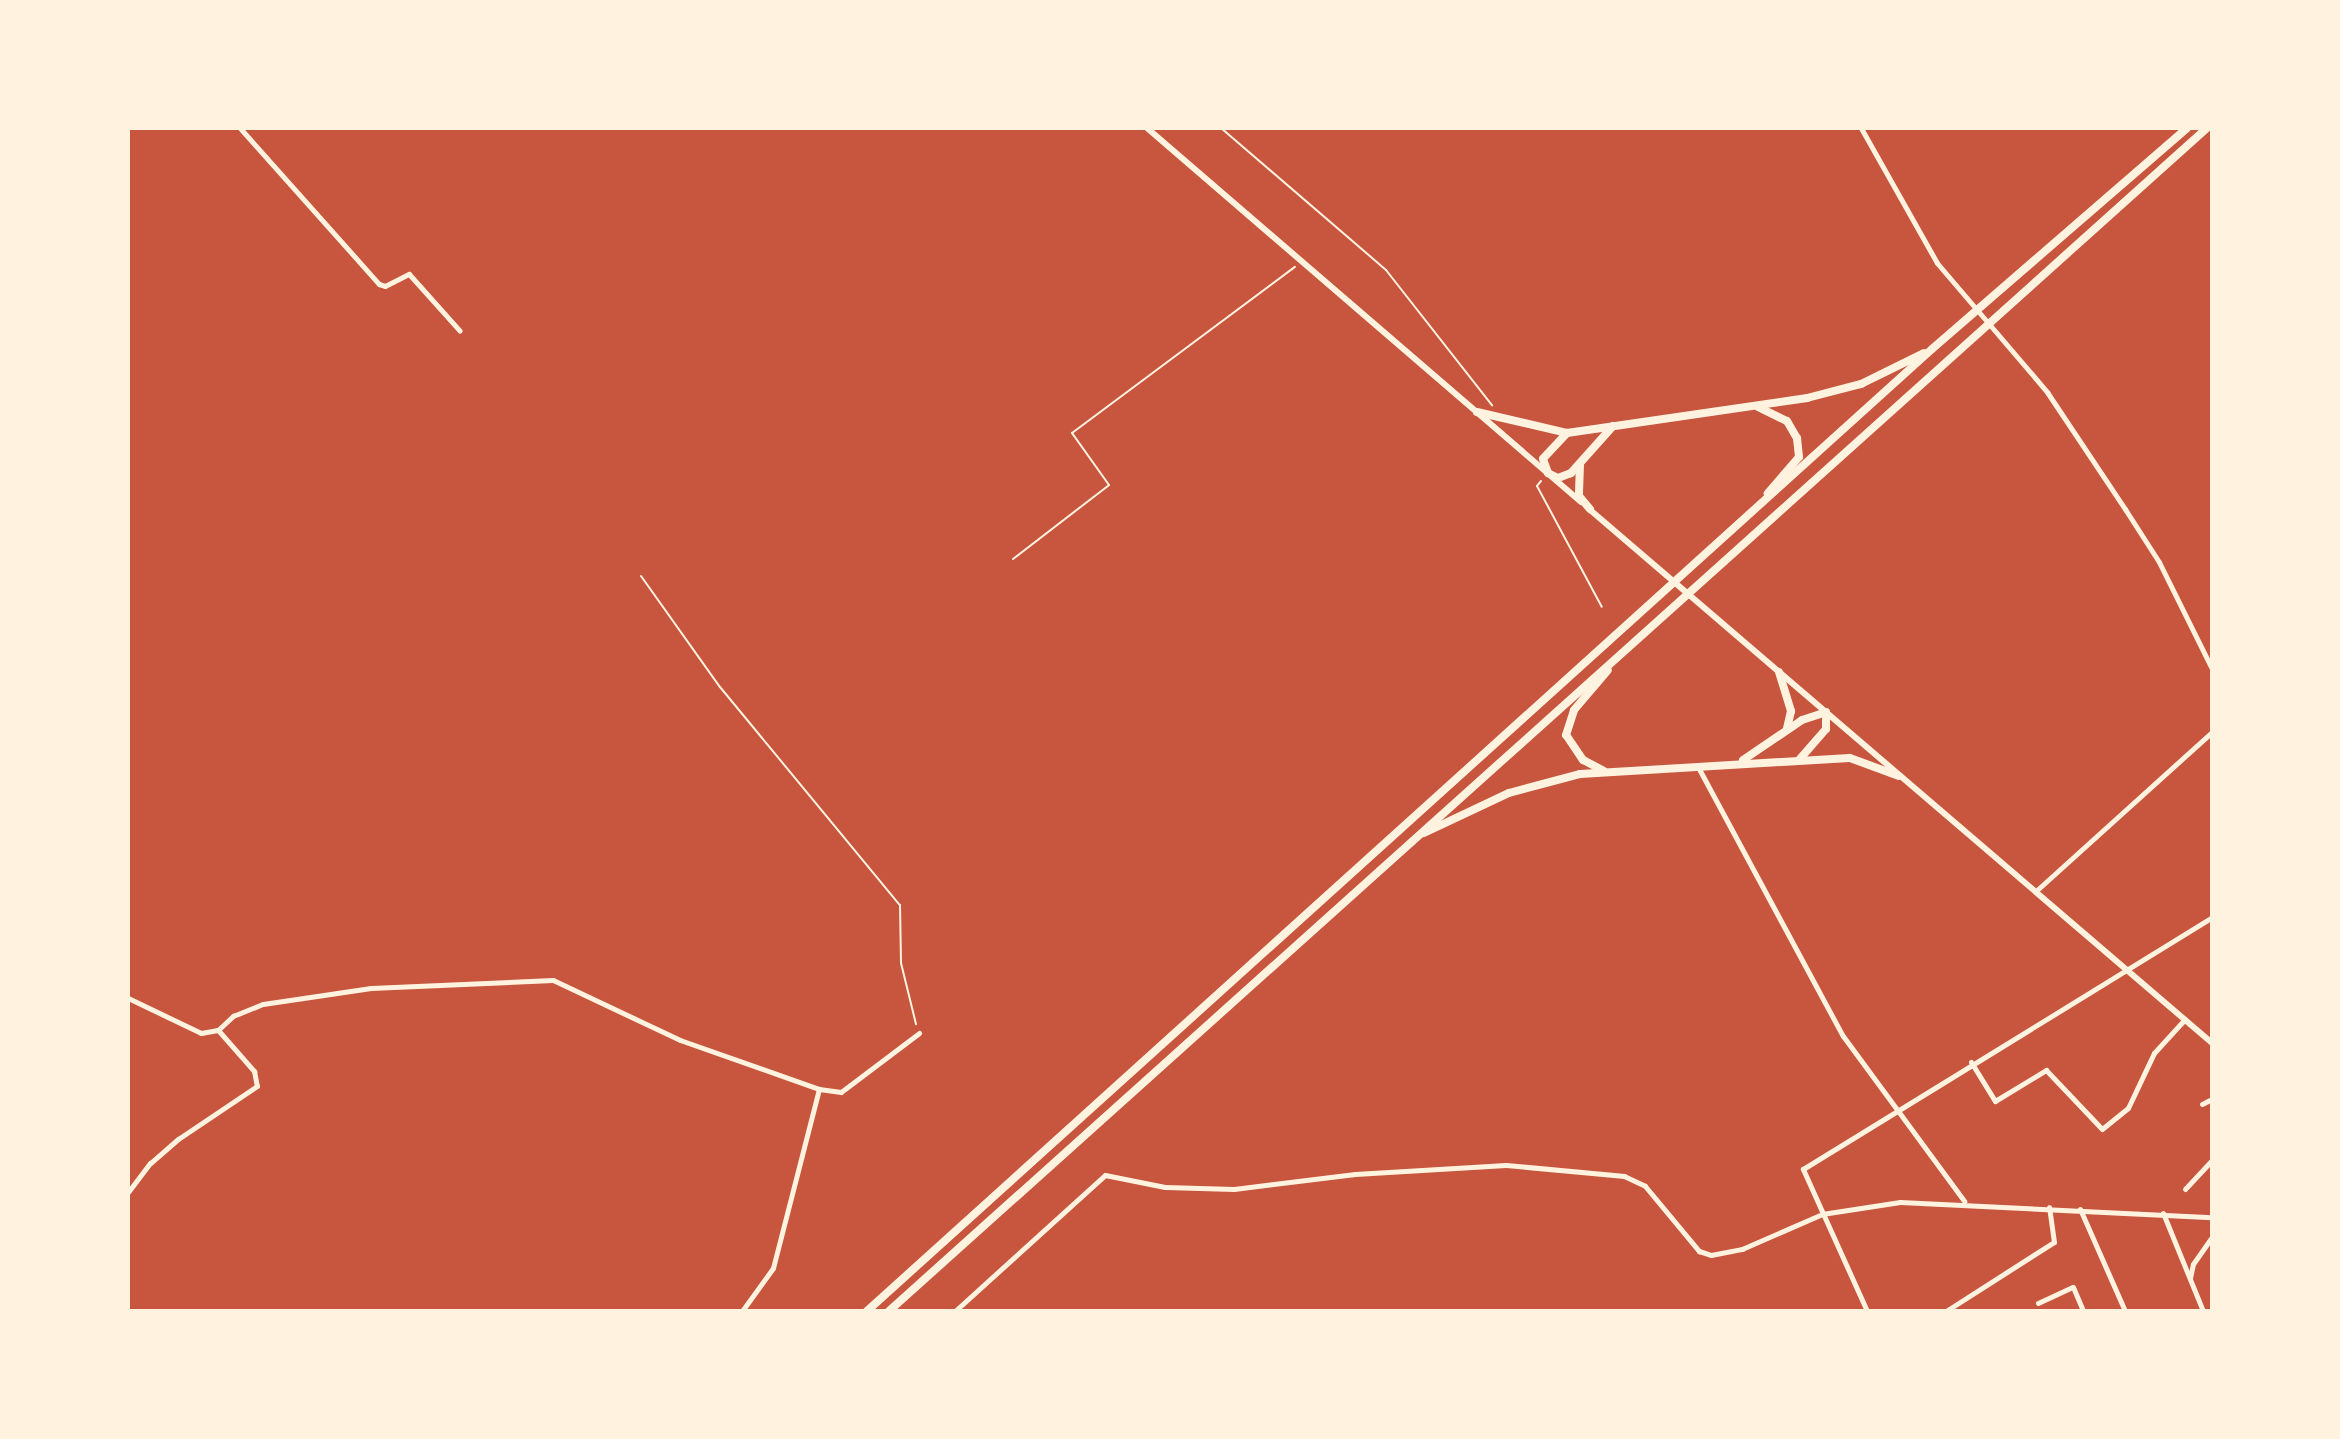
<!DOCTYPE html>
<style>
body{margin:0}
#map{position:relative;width:2340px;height:1439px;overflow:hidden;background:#c8553d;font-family:Bitter,serif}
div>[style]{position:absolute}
.path>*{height:2px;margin:-1px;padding:0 1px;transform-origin:1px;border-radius:1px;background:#fff3e0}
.minor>*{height:5px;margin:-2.5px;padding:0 2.5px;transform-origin:2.5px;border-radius:2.5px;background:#fff3e0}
.tertiary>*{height:6px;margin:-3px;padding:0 3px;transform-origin:3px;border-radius:3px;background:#fff3e0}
.trunk>*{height:8px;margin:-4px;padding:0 4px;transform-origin:4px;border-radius:4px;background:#fff3e0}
span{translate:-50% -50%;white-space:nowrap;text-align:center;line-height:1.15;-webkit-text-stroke:8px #fff3e0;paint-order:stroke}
.frame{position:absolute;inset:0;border:130px solid #fff3e0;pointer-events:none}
</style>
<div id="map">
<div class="path">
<i style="left:1221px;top:128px;width:218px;rotate:40.7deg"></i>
<i style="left:1386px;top:270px;width:172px;rotate:51.9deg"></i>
<i style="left:1541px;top:481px;width:6px;rotate:129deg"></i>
<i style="left:1537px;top:486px;width:137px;rotate:61.8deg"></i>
<i style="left:1013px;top:559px;width:121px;rotate:-37.6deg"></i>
<i style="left:1109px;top:485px;width:64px;rotate:-125.4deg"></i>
<i style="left:1072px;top:433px;width:278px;rotate:-36.7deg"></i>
<i style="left:641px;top:576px;width:136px;rotate:54.6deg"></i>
<i style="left:720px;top:687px;width:283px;rotate:50.5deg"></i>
<i style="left:900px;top:905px;width:58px;rotate:89deg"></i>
<i style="left:901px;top:963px;width:63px;rotate:76.2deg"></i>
</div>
<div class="minor">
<i style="left:240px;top:128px;width:209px;rotate:48.3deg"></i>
<i style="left:379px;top:284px;width:6px;rotate:18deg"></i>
<i style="left:385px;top:286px;width:27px;rotate:-27deg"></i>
<i style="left:409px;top:274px;width:76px;rotate:48.2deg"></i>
<i style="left:1861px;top:128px;width:155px;rotate:60.6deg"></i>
<i style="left:1937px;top:263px;width:170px;rotate:49.5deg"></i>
<i style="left:2047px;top:392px;width:141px;rotate:56.3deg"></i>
<i style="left:2125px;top:509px;width:63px;rotate:57.3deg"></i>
<i style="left:2159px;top:562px;width:119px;rotate:63.6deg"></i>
<i style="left:1698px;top:767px;width:306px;rotate:61.7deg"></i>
<i style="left:1843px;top:1036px;width:205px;rotate:53.7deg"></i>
<i style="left:2037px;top:890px;width:236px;rotate:-42.1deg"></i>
<i style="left:128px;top:998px;width:81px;rotate:25.6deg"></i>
<i style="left:201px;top:1033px;width:17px;rotate:-10deg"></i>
<i style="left:218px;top:1030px;width:55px;rotate:48.7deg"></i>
<i style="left:254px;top:1071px;width:15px;rotate:79deg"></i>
<i style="left:257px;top:1086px;width:95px;rotate:146.1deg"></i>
<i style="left:178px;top:1139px;width:37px;rotate:139deg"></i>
<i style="left:150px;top:1163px;width:36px;rotate:127deg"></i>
<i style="left:218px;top:1030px;width:21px;rotate:-43deg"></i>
<i style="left:233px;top:1016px;width:32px;rotate:-22deg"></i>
<i style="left:263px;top:1004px;width:109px;rotate:-8.4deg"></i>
<i style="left:371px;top:988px;width:182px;rotate:-2.5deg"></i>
<i style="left:553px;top:980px;width:140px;rotate:25.3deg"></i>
<i style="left:680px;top:1040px;width:147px;rotate:19.4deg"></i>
<i style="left:819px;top:1089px;width:22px;rotate:8deg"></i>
<i style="left:841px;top:1092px;width:98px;rotate:-37.1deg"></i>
<i style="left:1971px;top:1062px;width:46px;rotate:58.4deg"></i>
<i style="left:1995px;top:1101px;width:60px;rotate:-31.3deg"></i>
<i style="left:2046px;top:1070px;width:81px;rotate:46.5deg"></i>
<i style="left:2102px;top:1129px;width:33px;rotate:-39deg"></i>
<i style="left:2128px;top:1108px;width:61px;rotate:-64.7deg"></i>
<i style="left:2154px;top:1053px;width:46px;rotate:-47.6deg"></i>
<i style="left:2202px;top:1104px;width:11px;rotate:-27deg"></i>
<i style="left:2185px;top:1189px;width:40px;rotate:-47deg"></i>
<i style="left:2080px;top:1209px;width:111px;rotate:66.2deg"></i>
<i style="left:2163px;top:1213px;width:106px;rotate:67.8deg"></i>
<i style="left:2190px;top:1278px;width:14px;rotate:-78deg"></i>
<i style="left:2193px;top:1264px;width:33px;rotate:-55deg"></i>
<i style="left:2038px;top:1303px;width:38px;rotate:-25deg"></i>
<i style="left:2073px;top:1287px;width:26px;rotate:67deg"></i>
<i style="left:742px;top:1311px;width:53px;rotate:-54.2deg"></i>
<i style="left:773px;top:1268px;width:185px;rotate:-75.6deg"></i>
<i style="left:955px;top:1311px;width:202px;rotate:-42.2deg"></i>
<i style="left:1105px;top:1175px;width:61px;rotate:11.3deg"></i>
<i style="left:1165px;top:1187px;width:69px;rotate:1.7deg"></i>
<i style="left:1234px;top:1189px;width:122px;rotate:-7.1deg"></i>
<i style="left:1355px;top:1174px;width:151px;rotate:-3.4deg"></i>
<i style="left:1506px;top:1165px;width:119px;rotate:5.3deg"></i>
<i style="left:1624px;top:1176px;width:23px;rotate:25deg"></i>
<i style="left:1645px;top:1186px;width:85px;rotate:50.3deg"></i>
<i style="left:1699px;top:1251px;width:13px;rotate:18deg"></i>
<i style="left:1711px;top:1255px;width:32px;rotate:-11deg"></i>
<i style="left:1742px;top:1249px;width:87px;rotate:-23.6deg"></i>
<i style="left:1822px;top:1214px;width:79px;rotate:-8.7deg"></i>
<i style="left:1900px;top:1202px;width:312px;rotate:2.8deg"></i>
<i style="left:1867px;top:1311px;width:156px;rotate:-114.3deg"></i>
<i style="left:1803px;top:1169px;width:480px;rotate:-31.6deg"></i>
<i style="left:1946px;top:1311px;width:128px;rotate:-32.6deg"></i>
<i style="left:2054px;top:1242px;width:35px;rotate:-98deg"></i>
</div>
<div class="tertiary">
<i style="left:1147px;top:128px;width:573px;rotate:40.75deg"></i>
<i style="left:1589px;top:509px;width:821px;rotate:40.6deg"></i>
</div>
<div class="trunk">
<i style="left:1758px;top:407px;width:32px;rotate:26deg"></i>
<i style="left:1787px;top:421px;width:20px;rotate:60deg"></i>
<i style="left:1797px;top:438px;width:19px;rotate:84deg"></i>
<i style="left:1799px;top:457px;width:48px;rotate:130.7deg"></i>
<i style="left:1477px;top:412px;width:92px;rotate:13.1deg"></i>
<i style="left:1567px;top:433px;width:243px;rotate:-8.3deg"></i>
<i style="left:1807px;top:398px;width:56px;rotate:-14.5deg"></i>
<i style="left:1861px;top:384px;width:70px;rotate:-26.2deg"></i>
<i style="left:1567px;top:433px;width:35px;rotate:133deg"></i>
<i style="left:1543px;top:459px;width:15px;rotate:70deg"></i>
<i style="left:1548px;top:473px;width:11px;rotate:27deg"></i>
<i style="left:1558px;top:478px;width:14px;rotate:-21deg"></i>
<i style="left:1571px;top:473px;width:63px;rotate:-48.2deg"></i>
<i style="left:1580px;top:464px;width:32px;rotate:92deg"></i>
<i style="left:1579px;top:496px;width:17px;rotate:50deg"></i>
<i style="left:1779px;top:672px;width:41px;rotate:72.9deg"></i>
<i style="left:1791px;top:711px;width:18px;rotate:103deg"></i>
<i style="left:1743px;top:760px;width:71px;rotate:-34.1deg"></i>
<i style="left:1802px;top:720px;width:25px;rotate:-18deg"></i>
<i style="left:1826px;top:712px;width:17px;rotate:90deg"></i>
<i style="left:1826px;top:729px;width:40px;rotate:131deg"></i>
<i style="left:1604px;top:771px;width:24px;rotate:-152deg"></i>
<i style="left:1583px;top:760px;width:30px;rotate:-124deg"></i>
<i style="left:1566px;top:735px;width:26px;rotate:-72deg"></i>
<i style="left:1574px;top:710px;width:52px;rotate:-49.6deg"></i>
<i style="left:1424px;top:833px;width:94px;rotate:-25.2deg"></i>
<i style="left:1509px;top:793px;width:73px;rotate:-15deg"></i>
<i style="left:1580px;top:774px;width:270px;rotate:-3.4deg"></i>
<i style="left:1850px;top:758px;width:52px;rotate:20.2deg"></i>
<i style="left:867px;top:1311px;width:1435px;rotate:-42.09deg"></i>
<i style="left:1932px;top:349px;width:337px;rotate:-40.9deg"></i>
<i style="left:889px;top:1311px;width:1771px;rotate:-41.91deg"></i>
</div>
<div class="frame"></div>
</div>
